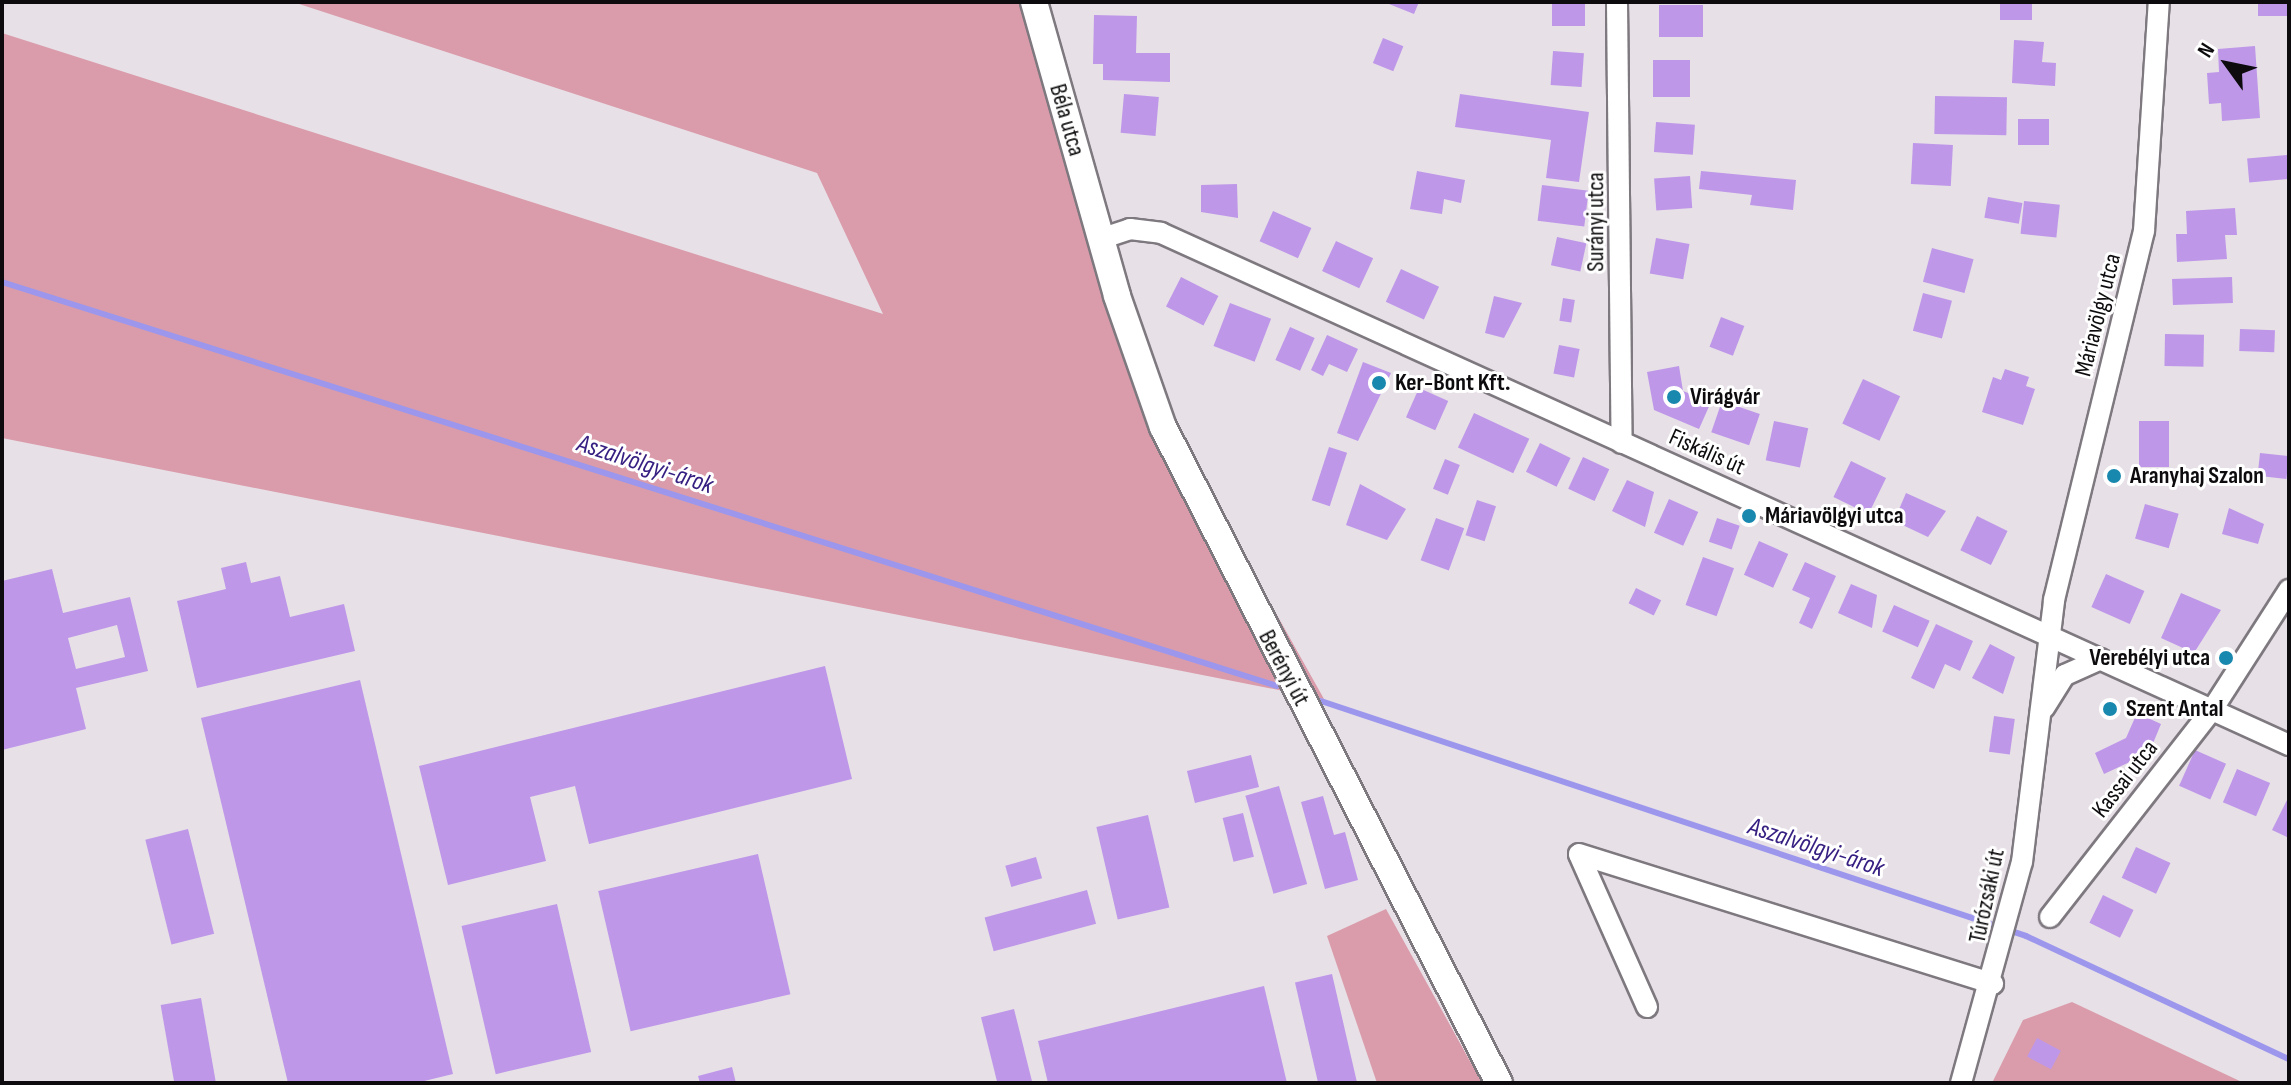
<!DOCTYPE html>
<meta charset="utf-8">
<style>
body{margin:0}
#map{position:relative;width:2291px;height:1085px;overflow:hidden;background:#e7e0e7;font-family:"Sofia Sans Condensed",sans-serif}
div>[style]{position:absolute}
.green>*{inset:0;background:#da9cab}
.stream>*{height:6px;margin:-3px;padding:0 3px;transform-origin:3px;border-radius:3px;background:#9c97ec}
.building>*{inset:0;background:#be97e9;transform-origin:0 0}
.roads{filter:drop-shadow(2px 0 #7e787f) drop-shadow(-2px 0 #7e787f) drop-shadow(0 2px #7e787f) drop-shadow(0 -2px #7e787f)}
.minor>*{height:20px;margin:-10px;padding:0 10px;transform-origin:10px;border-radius:10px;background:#fff}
.major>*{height:26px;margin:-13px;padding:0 13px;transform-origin:13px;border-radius:13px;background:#fff}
.dots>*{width:22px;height:22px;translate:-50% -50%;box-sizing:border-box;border:4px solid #fff;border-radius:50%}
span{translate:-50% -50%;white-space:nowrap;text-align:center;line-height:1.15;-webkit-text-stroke:6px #fff;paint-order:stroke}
.street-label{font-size:24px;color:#0d0b0d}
.poi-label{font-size:24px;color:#0d0b0d;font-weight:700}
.left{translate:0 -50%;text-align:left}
.right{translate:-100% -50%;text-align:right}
.water-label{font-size:26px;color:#372082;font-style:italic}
.frame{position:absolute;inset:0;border:4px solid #0d0b0d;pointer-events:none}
.north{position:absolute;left:2187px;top:24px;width:80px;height:80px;-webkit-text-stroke:6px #fff;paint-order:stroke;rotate:303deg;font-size:22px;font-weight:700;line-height:32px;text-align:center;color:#0d0b0d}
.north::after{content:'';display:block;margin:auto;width:28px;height:36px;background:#0d0b0d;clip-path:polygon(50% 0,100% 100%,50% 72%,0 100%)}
</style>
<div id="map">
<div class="green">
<i style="clip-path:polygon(293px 2px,1019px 2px,1145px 379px,1324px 699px,2px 438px,2px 33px,883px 314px,817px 173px)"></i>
<i style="clip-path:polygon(1386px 909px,1482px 1083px,1377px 1083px,1327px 936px)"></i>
<i style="clip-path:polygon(2072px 1002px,2244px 1083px,1992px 1083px,2023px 1020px)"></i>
</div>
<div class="stream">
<i style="left:2px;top:282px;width:1337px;rotate:17.58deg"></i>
<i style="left:1321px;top:701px;width:743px;rotate:18.43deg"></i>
<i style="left:2026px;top:936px;width:290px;rotate:25.1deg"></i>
</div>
<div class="building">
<i style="clip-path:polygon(1384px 2px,1419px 2px,1414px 14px)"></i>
<i style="left:1552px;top:2px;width:33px;height:24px"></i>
<i style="left:2000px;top:2px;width:32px;height:18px"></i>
<i style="left:2258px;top:2px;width:31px;height:14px"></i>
<i style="left:1659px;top:5px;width:44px;height:32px"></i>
<i style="clip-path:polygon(1094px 15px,1137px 16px,1136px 53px,1170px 53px,1170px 82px,1103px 80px,1103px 64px,1093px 64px)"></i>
<i style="left:1383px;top:38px;width:22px;height:27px;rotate:22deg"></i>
<i style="clip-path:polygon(2014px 40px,2044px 42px,2042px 62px,2056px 63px,2055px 86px,2012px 83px)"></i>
<i style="clip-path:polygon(2255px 46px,2260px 118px,2222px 121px,2221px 103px,2209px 104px,2207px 73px,2219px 72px,2218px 49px)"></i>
<i style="left:1553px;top:51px;width:31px;height:34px;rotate:4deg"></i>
<i style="left:1653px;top:60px;width:37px;height:37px"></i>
<i style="left:1124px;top:94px;width:35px;height:39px;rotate:5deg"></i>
<i style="clip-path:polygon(1460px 94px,1589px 112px,1579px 182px,1546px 178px,1551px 140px,1455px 127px)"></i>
<i style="left:1935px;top:96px;width:72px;height:38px;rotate:1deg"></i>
<i style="left:2018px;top:119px;width:31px;height:26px"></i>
<i style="left:1656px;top:122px;width:39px;height:30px;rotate:4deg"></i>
<i style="left:1913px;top:143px;width:40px;height:41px;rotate:3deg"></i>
<i style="left:2287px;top:155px;width:24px;height:40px;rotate:85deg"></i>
<i style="clip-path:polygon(1417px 171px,1465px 180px,1461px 203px,1444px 199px,1442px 214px,1410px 209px)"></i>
<i style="clip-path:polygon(1701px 171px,1796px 180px,1793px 210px,1750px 205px,1752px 195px,1699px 189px)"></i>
<i style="left:1690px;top:176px;width:32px;height:36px;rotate:86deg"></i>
<i style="clip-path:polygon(1237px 184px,1238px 218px,1201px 212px,1201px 185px)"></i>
<i style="left:1542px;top:185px;width:47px;height:36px;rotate:7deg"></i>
<i style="left:1988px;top:197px;width:35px;height:21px;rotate:10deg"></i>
<i style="left:2024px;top:201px;width:36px;height:33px;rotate:6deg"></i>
<i style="clip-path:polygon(2235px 208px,2237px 235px,2225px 235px,2227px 259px,2177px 262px,2176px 234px,2187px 234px,2186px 211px)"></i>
<i style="left:1273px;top:211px;width:42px;height:33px;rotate:24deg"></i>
<i style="left:1557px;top:237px;width:30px;height:29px;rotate:12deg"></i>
<i style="left:1656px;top:238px;width:34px;height:36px;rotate:10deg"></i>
<i style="left:1336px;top:241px;width:41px;height:33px;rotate:25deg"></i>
<i style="left:1932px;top:248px;width:43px;height:35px;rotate:15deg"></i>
<i style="left:1401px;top:269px;width:42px;height:36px;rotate:25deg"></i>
<i style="left:1181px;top:277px;width:42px;height:33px;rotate:27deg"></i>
<i style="left:2232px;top:277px;width:26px;height:60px;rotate:88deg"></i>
<i style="left:1923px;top:293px;width:30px;height:39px;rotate:15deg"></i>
<i style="clip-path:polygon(1494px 296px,1522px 303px,1504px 338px,1485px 333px)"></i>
<i style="left:1563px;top:298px;width:12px;height:23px;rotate:9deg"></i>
<i style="left:1230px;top:303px;width:44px;height:46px;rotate:21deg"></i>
<i style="left:1721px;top:317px;width:25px;height:32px;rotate:21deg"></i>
<i style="left:1290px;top:327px;width:27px;height:36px;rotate:24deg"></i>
<i style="left:2240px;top:329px;width:35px;height:22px;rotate:2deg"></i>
<i style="left:2165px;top:334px;width:39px;height:32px;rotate:1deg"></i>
<i style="clip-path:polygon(1327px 335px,1358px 349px,1347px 372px,1329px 364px,1323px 376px,1311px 370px)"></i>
<i style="left:1559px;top:345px;width:21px;height:29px;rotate:11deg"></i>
<i style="clip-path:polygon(1363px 362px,1391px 373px,1358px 441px,1337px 433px)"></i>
<i style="clip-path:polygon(1679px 366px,1683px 391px,1711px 402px,1699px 429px,1654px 410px,1647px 372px)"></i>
<i style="clip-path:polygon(2005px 369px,2029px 377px,2026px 386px,2035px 389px,2023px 425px,1982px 412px,1993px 377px,2001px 380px)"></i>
<i style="left:1863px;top:379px;width:41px;height:49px;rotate:25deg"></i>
<i style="left:1419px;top:388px;width:32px;height:32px;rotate:24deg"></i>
<i style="left:1722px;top:401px;width:40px;height:33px;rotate:19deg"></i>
<i style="left:1474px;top:413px;width:61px;height:38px;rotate:25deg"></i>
<i style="left:1774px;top:421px;width:35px;height:40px;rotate:12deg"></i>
<i style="left:2139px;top:421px;width:30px;height:46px"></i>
<i style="left:1540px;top:443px;width:34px;height:32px;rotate:26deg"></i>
<i style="left:1329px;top:447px;width:19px;height:56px;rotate:18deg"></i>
<i style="left:2260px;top:453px;width:29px;height:23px;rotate:6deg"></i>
<i style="left:1583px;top:457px;width:29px;height:35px;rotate:25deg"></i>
<i style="left:1445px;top:459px;width:16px;height:32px;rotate:22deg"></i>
<i style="left:1851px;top:461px;width:39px;height:40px;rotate:26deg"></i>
<i style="clip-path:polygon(1627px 480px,1654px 492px,1645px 527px,1612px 511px)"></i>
<i style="clip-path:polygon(1360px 484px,1406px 509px,1387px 540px,1346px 525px)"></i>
<i style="clip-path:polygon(1906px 493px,1946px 511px,1928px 537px,1894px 521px)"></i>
<i style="left:1669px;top:499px;width:32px;height:37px;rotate:24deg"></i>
<i style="left:1477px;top:500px;width:20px;height:37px;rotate:18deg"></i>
<i style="left:2145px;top:504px;width:35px;height:36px;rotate:16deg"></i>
<i style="clip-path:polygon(2229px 508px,2264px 524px,2258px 544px,2222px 534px)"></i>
<i style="left:1977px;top:516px;width:34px;height:38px;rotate:26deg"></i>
<i style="left:1436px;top:518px;width:30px;height:45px;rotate:20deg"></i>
<i style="left:1717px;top:518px;width:24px;height:25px;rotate:19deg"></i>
<i style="left:1759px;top:541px;width:32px;height:37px;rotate:24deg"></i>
<i style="left:1703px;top:557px;width:33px;height:51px;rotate:20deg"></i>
<i style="clip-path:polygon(246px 562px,251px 583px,280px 576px,290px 617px,344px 604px,355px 651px,197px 688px,177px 601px,226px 589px,221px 568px)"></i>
<i style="clip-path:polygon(1805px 562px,1836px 576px,1812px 629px,1799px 623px,1810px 598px,1792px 590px)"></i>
<i style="clip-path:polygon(evenodd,52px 569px,63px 613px,130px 597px,148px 671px,76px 688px,86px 729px,2px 750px,2px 581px,52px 569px,117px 625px,125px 657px,76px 669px,68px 638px,117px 625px)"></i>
<i style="left:2106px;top:574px;width:42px;height:36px;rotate:24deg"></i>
<i style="clip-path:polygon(1851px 584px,1877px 595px,1872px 628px,1838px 613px)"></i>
<i style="left:1636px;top:588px;width:28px;height:17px;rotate:26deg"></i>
<i style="clip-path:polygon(2181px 593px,2221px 610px,2194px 653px,2161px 638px)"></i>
<i style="left:1894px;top:605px;width:39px;height:29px;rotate:24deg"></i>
<i style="clip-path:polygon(1936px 624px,1973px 641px,1960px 671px,1945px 664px,1934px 689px,1911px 678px)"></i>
<i style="clip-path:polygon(1990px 644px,2015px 657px,2003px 694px,1972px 678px)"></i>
<i style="clip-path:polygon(825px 666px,852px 779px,589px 844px,575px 786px,530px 797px,546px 861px,448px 885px,419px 766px)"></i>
<i style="clip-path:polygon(360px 680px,453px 1074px,416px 1083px,288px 1083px,201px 718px)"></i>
<i style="clip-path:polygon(2137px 713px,2161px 724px,2149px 753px,2104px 774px,2095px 753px,2126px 738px)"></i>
<i style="left:1994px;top:716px;width:21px;height:36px;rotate:8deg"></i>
<i style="left:2195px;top:750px;width:34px;height:39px;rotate:24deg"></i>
<i style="left:1251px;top:755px;width:33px;height:66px;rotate:76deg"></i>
<i style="left:2237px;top:769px;width:36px;height:36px;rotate:23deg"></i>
<i style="left:1279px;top:786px;width:102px;height:35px;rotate:74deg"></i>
<i style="clip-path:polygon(1323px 796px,1334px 835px,1345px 832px,1358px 880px,1325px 889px,1301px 802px)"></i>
<i style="clip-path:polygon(2289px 796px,2289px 838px,2272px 830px)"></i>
<i style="left:1243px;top:813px;width:45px;height:21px;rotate:76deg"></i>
<i style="left:1148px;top:815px;width:95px;height:53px;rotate:77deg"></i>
<i style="left:188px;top:829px;width:108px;height:44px;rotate:76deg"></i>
<i style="left:2136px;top:847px;width:38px;height:34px;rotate:25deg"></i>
<i style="left:758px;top:854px;width:144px;height:164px;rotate:77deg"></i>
<i style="left:1036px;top:857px;width:22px;height:32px;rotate:74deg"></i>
<i style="left:1087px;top:890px;width:35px;height:106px;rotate:75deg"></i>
<i style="left:2103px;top:895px;width:34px;height:31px;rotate:26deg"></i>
<i style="left:557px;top:904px;width:152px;height:98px;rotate:77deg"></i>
<i style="left:1332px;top:974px;width:112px;height:38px;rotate:77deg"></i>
<i style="clip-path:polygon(1264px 986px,1287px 1083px,1048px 1083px,1038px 1041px)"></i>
<i style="left:201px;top:998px;width:86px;height:41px;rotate:80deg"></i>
<i style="left:1014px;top:1009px;width:76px;height:34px;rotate:76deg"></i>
<i style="left:2037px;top:1038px;width:27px;height:21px;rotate:28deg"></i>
<i style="clip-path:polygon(732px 1067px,736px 1083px,700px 1083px,698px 1076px)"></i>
</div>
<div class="roads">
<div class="minor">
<i style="left:1617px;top:2px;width:441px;rotate:89.4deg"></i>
<i style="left:1100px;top:239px;width:32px;rotate:-18deg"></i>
<i style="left:1130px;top:229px;width:31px;rotate:7deg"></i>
<i style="left:1161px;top:233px;width:1239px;rotate:24.41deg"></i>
<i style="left:2044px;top:708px;width:39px;rotate:-58deg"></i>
<i style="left:2065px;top:675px;width:39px;rotate:-24deg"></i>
<i style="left:2050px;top:917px;width:263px;rotate:-52deg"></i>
<i style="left:2212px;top:710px;width:143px;rotate:-57.3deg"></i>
<i style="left:1647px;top:1007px;width:167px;rotate:-114deg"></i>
<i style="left:1579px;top:854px;width:434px;rotate:17.4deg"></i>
<i style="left:1961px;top:1083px;width:229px;rotate:-74.6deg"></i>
<i style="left:2022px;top:862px;width:264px;rotate:-83deg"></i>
<i style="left:2054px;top:600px;width:380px;rotate:-76.3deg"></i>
<i style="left:2144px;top:231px;width:229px;rotate:-86.3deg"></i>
</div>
<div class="major">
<i style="left:1034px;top:2px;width:305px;rotate:74.2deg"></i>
<i style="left:1117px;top:296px;width:139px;rotate:70.7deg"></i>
<i style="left:1163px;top:427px;width:737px;rotate:62.88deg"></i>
</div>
</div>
<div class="dots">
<i style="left:1379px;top:383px;background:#1988ae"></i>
<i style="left:1674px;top:397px;background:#1988ae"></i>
<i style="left:2114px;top:476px;background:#1988ae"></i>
<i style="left:1749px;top:516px;background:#1988ae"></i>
<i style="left:2226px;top:658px;background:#1988ae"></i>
<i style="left:2110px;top:709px;background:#1988ae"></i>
</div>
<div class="street-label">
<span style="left:1067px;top:120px;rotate:74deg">Béla utca</span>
<span style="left:1596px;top:222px;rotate:-90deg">Surányi utca</span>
<span style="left:2098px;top:315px;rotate:-76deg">Máriavölgy utca</span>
<span style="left:1707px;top:452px;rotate:24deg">Fiskális út</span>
<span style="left:1284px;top:668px;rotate:62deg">Berényi út</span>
<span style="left:2125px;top:779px;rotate:-52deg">Kassai utca</span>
<span style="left:1987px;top:896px;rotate:-78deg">Túrózsáki út</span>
</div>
<div class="poi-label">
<span class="left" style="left:1395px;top:383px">Ker-Bont Kft.</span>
<span class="left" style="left:1690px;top:397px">Virágvár</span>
<span class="left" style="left:2130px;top:476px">Aranyhaj Szalon</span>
<span class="left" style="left:1765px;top:516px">Máriavölgyi utca</span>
<span class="right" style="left:2210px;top:658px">Verebélyi utca</span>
<span class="left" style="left:2126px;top:709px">Szent Antal</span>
</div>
<div class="water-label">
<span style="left:645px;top:465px;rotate:18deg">Aszalvölgyi-árok</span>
<span style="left:1816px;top:848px;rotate:18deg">Aszalvölgyi-árok</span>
</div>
<div class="frame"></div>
<div class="north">N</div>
</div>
